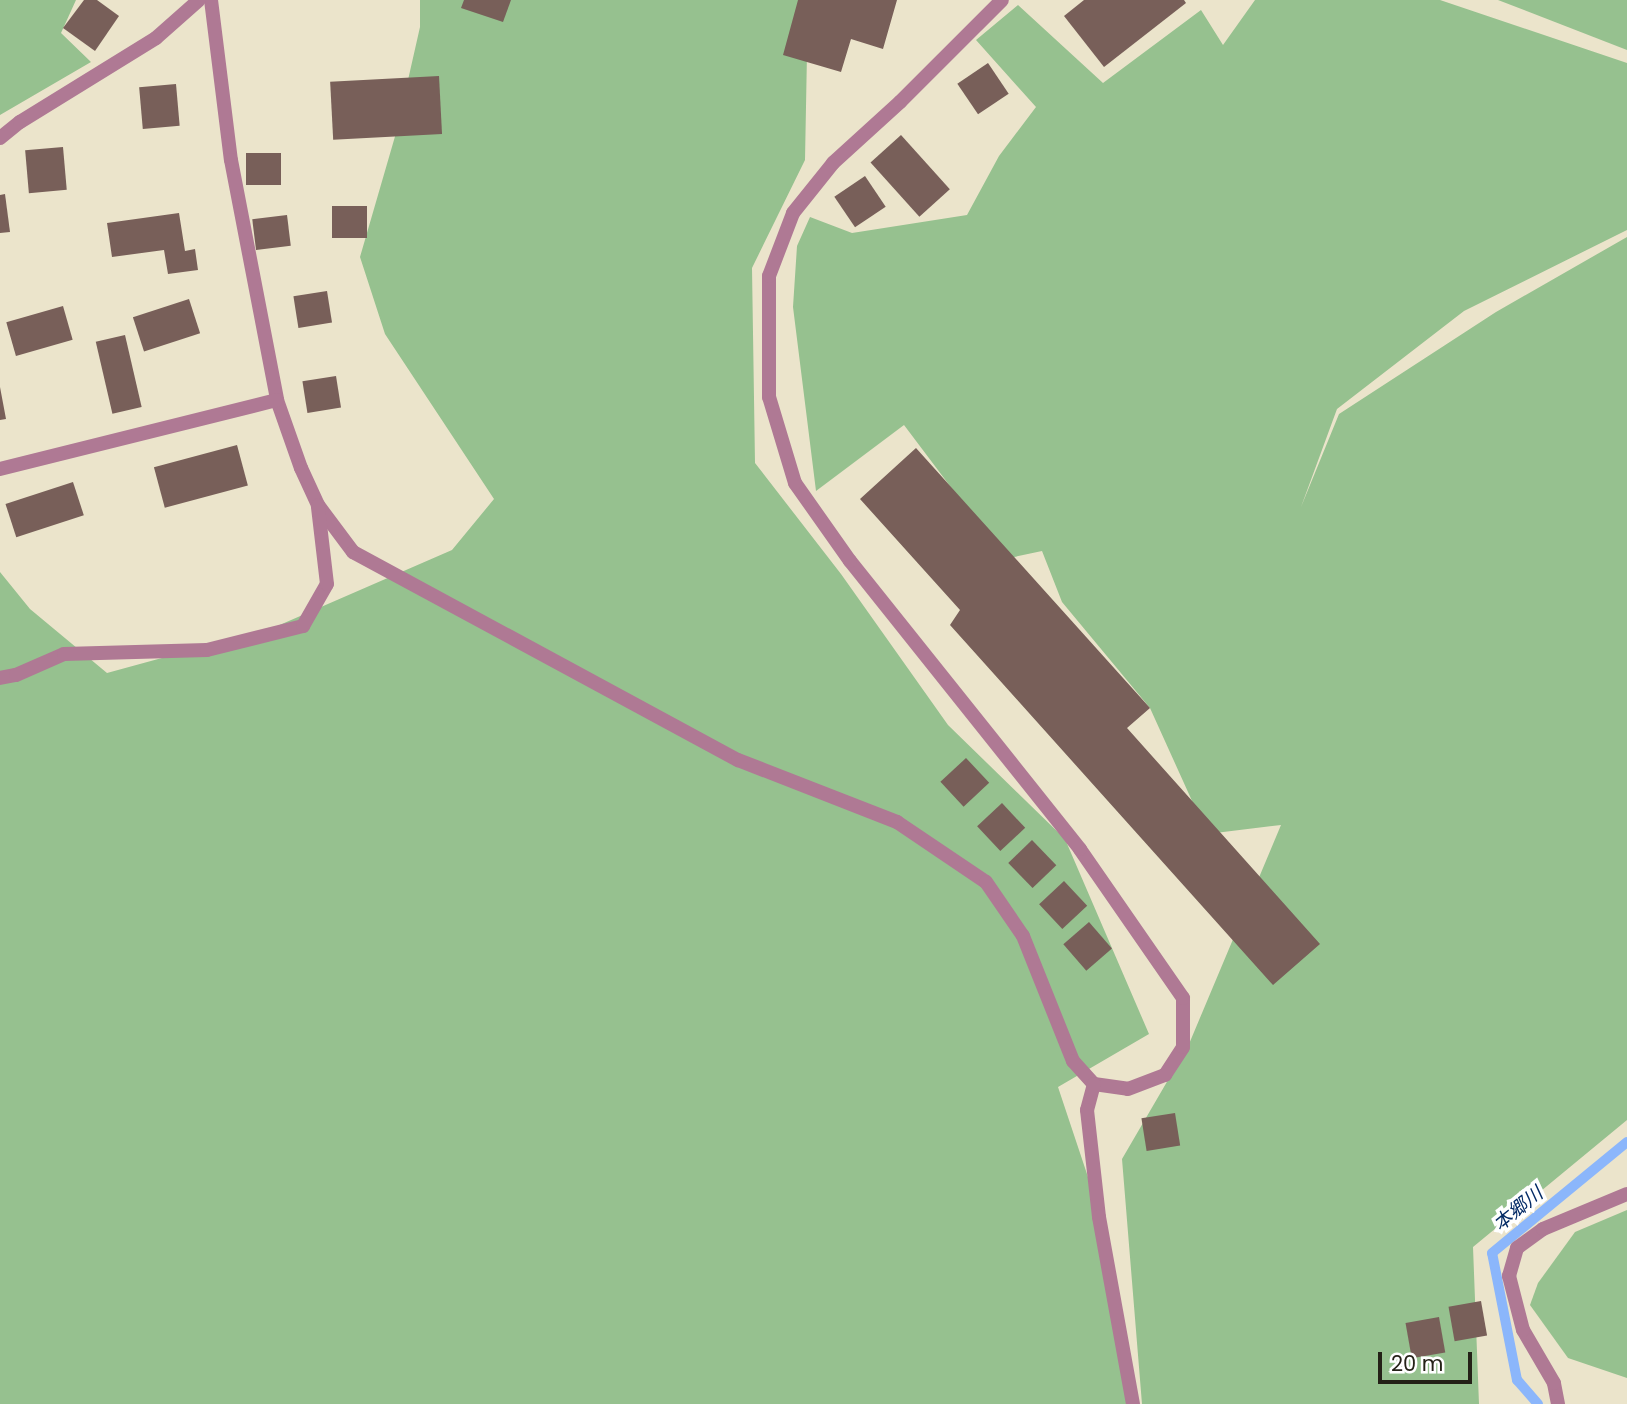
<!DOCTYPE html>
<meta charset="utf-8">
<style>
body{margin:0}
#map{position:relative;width:1627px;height:1404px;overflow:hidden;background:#ebe4cb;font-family:Poppins,"Noto Sans JP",sans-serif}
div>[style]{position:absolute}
.green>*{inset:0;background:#96c18f}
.stream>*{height:10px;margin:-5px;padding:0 5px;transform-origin:5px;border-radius:5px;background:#8bb6fb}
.building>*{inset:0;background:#785f59;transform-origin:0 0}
.street>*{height:14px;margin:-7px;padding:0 7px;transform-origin:7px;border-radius:7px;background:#af7994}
span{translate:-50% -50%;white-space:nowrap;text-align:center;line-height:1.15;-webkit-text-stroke:7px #fff;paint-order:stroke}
.water-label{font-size:19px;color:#032a65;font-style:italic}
.scale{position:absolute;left:1378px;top:1352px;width:94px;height:32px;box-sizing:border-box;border:4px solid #242117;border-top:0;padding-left:9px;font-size:21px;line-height:24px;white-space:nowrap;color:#242117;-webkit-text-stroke:5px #fff;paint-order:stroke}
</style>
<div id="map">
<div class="green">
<i style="clip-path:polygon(0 0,76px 0,61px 33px,91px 62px,0 115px)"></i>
<i style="clip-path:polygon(420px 0,808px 0,805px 160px,752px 268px,755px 463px,841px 574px,948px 725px,1065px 839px,1149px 1034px,1058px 1087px,1097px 1204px,1138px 1404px,0 1404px,0 572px,30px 609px,107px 673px,275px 627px,452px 550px,494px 499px,385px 334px,360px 257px,396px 133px,420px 27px)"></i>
<i style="clip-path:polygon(1255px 0,1440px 0,1627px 63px,1627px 230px,1464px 311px,1337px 409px,1301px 507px,1339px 414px,1496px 312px,1627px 237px,1627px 1120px,1473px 1247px,1479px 1404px,1142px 1404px,1122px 1159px,1189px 1044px,1281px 825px,1207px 834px,1150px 708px,1062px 602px,1042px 551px,1005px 559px,904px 425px,816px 491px,793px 307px,797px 246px,810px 217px,852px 233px,967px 215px,999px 156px,1036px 107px,976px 40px,1018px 5px,1103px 83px,1201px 10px,1223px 45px)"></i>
<i style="clip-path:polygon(1498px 0,1627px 0,1627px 50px)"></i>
<i style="clip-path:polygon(1627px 1210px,1627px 1378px,1568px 1358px,1530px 1305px,1538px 1283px,1575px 1232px)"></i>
</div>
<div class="stream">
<i style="left:1538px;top:1404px;width:32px;rotate:-131deg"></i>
<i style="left:1517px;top:1380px;width:129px;rotate:-101.1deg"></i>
<i style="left:1492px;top:1253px;width:175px;rotate:-39.4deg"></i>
</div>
<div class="building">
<i style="clip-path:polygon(84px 0,97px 0,119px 16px,95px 51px,63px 28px)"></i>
<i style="clip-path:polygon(464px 0,511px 0,503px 22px,461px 8px)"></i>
<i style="clip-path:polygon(798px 0,897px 0,883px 49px,851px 39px,841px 72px,783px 55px)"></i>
<i style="clip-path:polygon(1084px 0,1184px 0,1186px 3px,1104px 67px,1064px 16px)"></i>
<i style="left:988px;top:63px;width:37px;height:37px;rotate:56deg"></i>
<i style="left:439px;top:76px;width:58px;height:109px;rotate:87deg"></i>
<i style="left:176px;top:84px;width:42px;height:37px;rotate:85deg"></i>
<i style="left:901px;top:135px;width:73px;height:41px;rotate:48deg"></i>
<i style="left:63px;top:147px;width:43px;height:38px;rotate:85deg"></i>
<i style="left:246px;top:153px;width:35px;height:32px"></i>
<i style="left:865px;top:176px;width:37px;height:37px;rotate:56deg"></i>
<i style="clip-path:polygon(5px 194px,10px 232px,0 233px,0 195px)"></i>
<i style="left:332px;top:206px;width:35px;height:32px"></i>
<i style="clip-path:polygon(179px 213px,185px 251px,195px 249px,198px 270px,168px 274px,164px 250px,112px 257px,107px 223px)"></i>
<i style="left:287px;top:215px;width:31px;height:35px;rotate:83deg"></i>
<i style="left:327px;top:291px;width:32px;height:34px;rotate:81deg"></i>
<i style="left:189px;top:299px;width:36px;height:59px;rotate:72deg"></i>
<i style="left:63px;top:306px;width:35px;height:59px;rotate:74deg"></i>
<i style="left:125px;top:335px;width:74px;height:30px;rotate:77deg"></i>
<i style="left:336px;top:376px;width:32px;height:34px;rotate:81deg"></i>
<i style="clip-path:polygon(0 387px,6px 419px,0 420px)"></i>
<i style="left:237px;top:445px;width:42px;height:86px;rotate:75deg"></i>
<i style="clip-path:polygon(916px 448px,1150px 708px,1127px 728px,1320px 944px,1273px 985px,950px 625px,960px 610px,860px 499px)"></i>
<i style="left:73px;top:482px;width:35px;height:71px;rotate:72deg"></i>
<i style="left:966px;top:758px;width:34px;height:35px;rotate:47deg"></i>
<i style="left:1002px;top:803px;width:34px;height:34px;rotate:47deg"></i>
<i style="left:1032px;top:840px;width:35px;height:33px;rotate:46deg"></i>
<i style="left:1064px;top:881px;width:34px;height:34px;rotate:47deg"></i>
<i style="left:1089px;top:922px;width:35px;height:34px;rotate:49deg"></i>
<i style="left:1175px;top:1113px;width:33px;height:34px;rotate:81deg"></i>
<i style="left:1481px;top:1301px;width:35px;height:33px;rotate:80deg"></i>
<i style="left:1439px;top:1317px;width:36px;height:34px;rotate:80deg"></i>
</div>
<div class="street">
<i style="left:211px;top:0;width:161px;rotate:82.9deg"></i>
<i style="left:231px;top:160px;width:244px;rotate:79.1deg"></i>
<i style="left:277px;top:400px;width:72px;rotate:70.6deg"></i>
<i style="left:301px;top:468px;width:41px;rotate:65.3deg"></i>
<i style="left:318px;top:505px;width:59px;rotate:53.3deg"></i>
<i style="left:353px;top:552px;width:438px;rotate:28.4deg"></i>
<i style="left:738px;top:760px;width:171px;rotate:21.3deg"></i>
<i style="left:897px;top:822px;width:107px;rotate:34deg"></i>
<i style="left:986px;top:882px;width:65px;rotate:55.6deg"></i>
<i style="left:1023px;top:936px;width:135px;rotate:68.2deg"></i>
<i style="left:1073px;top:1061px;width:31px;rotate:48deg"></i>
<i style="left:1094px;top:1084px;width:34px;rotate:8deg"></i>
<i style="left:1128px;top:1089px;width:40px;rotate:-21deg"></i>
<i style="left:1165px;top:1075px;width:33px;rotate:-57deg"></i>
<i style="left:1183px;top:1047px;width:49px;rotate:-90deg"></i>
<i style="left:1183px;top:998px;width:181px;rotate:-124.7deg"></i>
<i style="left:1080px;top:849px;width:369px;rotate:-128.6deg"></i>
<i style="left:850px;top:561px;width:95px;rotate:-125.2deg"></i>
<i style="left:795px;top:483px;width:90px;rotate:-106.8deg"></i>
<i style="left:769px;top:397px;width:121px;rotate:-90deg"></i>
<i style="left:769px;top:276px;width:67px;rotate:-69.1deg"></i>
<i style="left:793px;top:213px;width:64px;rotate:-51.3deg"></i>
<i style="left:833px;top:163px;width:91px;rotate:-42.3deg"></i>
<i style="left:900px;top:102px;width:144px;rotate:-45deg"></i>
<i style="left:0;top:138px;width:26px;rotate:-39deg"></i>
<i style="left:20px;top:122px;width:160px;rotate:-31.7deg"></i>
<i style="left:156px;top:38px;width:57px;rotate:-41.5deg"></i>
<i style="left:0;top:469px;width:285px;rotate:-14deg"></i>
<i style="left:0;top:678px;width:16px;rotate:-11deg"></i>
<i style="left:16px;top:675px;width:52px;rotate:-23.6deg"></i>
<i style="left:64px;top:654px;width:143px;rotate:-1.6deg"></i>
<i style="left:207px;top:650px;width:99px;rotate:-14deg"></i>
<i style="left:303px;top:626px;width:48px;rotate:-60.3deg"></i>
<i style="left:327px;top:584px;width:78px;rotate:-96.7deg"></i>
<i style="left:1094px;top:1084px;width:27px;rotate:105deg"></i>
<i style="left:1087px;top:1110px;width:108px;rotate:83.6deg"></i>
<i style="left:1099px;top:1217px;width:190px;rotate:79.7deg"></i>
<i style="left:1558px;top:1404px;width:21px;rotate:-101deg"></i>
<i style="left:1554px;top:1383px;width:61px;rotate:-120.3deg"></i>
<i style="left:1523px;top:1330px;width:56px;rotate:-104.5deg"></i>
<i style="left:1509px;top:1276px;width:29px;rotate:-74deg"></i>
<i style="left:1517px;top:1248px;width:32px;rotate:-36deg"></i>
<i style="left:1543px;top:1229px;width:91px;rotate:-22.6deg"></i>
</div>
<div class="water-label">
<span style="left:1518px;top:1209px;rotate:-39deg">本郷川</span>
</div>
<div class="scale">20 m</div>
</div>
